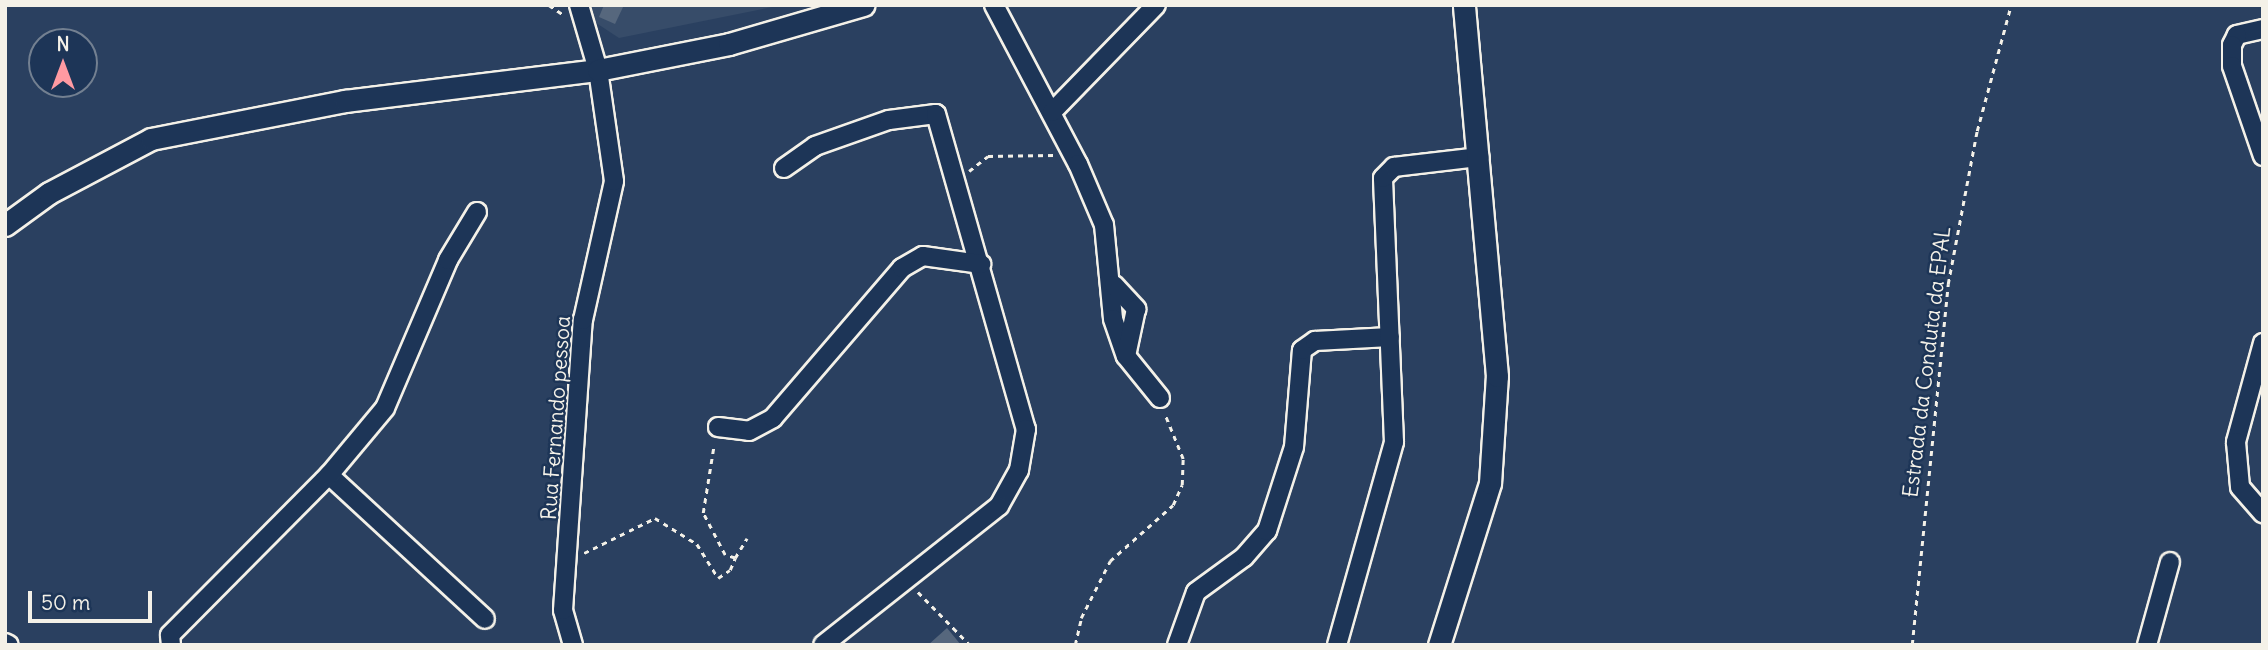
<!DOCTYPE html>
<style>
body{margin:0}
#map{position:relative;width:2268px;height:650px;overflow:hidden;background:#2a4060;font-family:Delius,sans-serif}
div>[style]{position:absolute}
.built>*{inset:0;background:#374c69}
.building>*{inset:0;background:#56677d}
.path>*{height:2.5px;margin-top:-1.25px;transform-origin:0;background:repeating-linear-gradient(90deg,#f4f1e8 0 5px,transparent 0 10px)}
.roads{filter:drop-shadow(2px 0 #f4f1e8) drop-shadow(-2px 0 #f4f1e8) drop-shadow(0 2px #f4f1e8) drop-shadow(0 -2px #f4f1e8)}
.minor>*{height:18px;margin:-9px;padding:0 9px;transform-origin:9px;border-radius:9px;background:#1d3557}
.major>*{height:21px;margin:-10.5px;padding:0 10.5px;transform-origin:10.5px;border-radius:10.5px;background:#1d3557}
span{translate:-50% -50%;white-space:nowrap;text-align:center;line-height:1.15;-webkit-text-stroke:5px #1d3557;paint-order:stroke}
.street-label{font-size:21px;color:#f4f1e8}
.frame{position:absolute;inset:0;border:7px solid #f4f1e8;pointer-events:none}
.north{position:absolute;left:28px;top:28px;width:70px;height:70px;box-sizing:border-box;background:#1d3557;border:2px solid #738091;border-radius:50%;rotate:0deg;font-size:19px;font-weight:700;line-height:28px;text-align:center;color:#f4f1e8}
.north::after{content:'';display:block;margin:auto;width:24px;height:32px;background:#ff9aa2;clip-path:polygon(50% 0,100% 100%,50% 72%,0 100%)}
.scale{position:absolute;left:28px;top:591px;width:124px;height:32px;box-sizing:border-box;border:4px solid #f4f1e8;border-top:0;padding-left:9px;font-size:21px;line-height:24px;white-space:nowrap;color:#f4f1e8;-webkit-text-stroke:5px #1d3557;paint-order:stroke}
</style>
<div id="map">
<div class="built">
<i style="clip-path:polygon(569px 5px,782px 5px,619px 38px)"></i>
</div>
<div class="building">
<i style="clip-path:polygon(604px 5px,624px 5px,615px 24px,599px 17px)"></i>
<i style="clip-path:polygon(947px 628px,961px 645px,928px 645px)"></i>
</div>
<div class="path">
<i style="left:549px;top:5px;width:18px;rotate:34deg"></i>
<i style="left:969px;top:171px;width:24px;rotate:-38deg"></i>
<i style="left:988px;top:156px;width:67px;rotate:-0.9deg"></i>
<i style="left:584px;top:553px;width:79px;rotate:-26.2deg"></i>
<i style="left:655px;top:518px;width:49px;rotate:31.8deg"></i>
<i style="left:697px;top:544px;width:40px;rotate:58deg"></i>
<i style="left:718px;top:578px;width:14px;rotate:-34deg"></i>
<i style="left:730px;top:570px;width:13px;rotate:-67deg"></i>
<i style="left:735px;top:558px;width:10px;rotate:-163deg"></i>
<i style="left:725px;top:555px;width:47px;rotate:-117.6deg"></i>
<i style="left:703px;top:513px;width:70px;rotate:-80.9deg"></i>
<i style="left:735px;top:558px;width:23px;rotate:-59deg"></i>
<i style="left:918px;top:592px;width:74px;rotate:45.5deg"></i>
<i style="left:1075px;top:645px;width:28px;rotate:-77deg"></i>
<i style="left:1081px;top:618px;width:64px;rotate:-63deg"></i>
<i style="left:1110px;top:561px;width:84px;rotate:-41.6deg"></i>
<i style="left:1173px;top:505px;width:22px;rotate:-66deg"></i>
<i style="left:1182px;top:485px;width:26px;rotate:-88deg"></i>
<i style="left:1183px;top:459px;width:48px;rotate:-112.2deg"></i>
<i style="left:1912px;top:645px;width:363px;rotate:-84.3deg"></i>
<i style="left:1948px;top:284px;width:156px;rotate:-79.3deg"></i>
<i style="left:1977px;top:131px;width:131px;rotate:-74.9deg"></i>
</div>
<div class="roads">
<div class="minor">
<i style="left:994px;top:5px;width:180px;rotate:62.2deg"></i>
<i style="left:1078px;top:164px;width:66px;rotate:66.9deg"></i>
<i style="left:1104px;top:225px;width:94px;rotate:84.5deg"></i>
<i style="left:1113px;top:319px;width:39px;rotate:71deg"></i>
<i style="left:1126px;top:356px;width:54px;rotate:51deg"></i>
<i style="left:2263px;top:29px;width:27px;rotate:167deg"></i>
<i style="left:2237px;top:35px;width:11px;rotate:117deg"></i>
<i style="left:2232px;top:45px;width:21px;rotate:90deg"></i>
<i style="left:2232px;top:66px;width:95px;rotate:71deg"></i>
<i style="left:1052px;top:112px;width:149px;rotate:-45.8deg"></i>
<i style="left:784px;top:168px;width:38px;rotate:-35deg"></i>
<i style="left:815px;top:146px;width:78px;rotate:-19.4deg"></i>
<i style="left:889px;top:120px;width:47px;rotate:-7.3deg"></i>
<i style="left:936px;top:114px;width:328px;rotate:74.1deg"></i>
<i style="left:1026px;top:429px;width:42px;rotate:99.7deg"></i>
<i style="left:1019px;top:470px;width:41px;rotate:119.1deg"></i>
<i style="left:999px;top:506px;width:224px;rotate:141.7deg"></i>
<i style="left:1114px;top:285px;width:33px;rotate:47deg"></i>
<i style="left:1136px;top:309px;width:48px;rotate:102deg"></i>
<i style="left:2263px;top:343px;width:103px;rotate:105.3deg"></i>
<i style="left:2236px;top:442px;width:45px;rotate:84.9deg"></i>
<i style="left:2240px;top:487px;width:35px;rotate:49deg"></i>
<i style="left:718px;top:427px;width:31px;rotate:7deg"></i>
<i style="left:749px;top:431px;width:27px;rotate:-28deg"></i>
<i style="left:773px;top:418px;width:198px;rotate:-49.3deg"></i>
<i style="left:902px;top:268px;width:24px;rotate:-30deg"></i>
<i style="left:923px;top:256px;width:59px;rotate:7.9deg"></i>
<i style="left:329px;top:475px;width:212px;rotate:42.7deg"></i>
<i style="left:5px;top:643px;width:4px;rotate:27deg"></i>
<i style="left:171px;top:645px;width:10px;rotate:-96deg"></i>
<i style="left:170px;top:635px;width:226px;rotate:-45.2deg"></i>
<i style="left:329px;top:475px;width:87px;rotate:-50.1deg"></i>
<i style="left:385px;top:408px;width:161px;rotate:-66.9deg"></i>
<i style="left:448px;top:260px;width:56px;rotate:-58.9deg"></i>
<i style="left:573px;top:645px;width:36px;rotate:-106deg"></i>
<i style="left:563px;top:610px;width:291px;rotate:-86.1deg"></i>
<i style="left:583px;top:320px;width:142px;rotate:-77.4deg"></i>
<i style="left:614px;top:181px;width:112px;rotate:-98.2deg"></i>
<i style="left:598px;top:70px;width:68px;rotate:-106.3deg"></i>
<i style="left:1177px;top:645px;width:56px;rotate:-70.3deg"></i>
<i style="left:1196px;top:592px;width:59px;rotate:-36.1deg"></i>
<i style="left:1244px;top:557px;width:35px;rotate:-49deg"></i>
<i style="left:1267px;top:531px;width:88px;rotate:-72.2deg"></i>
<i style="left:1294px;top:447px;width:97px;rotate:-85.3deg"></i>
<i style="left:1302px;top:350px;width:16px;rotate:-35deg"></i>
<i style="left:1315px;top:341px;width:75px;rotate:-3.1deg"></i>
<i style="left:1337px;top:645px;width:211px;rotate:-74.3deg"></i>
<i style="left:1394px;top:442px;width:264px;rotate:-92.4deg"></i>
<i style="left:1383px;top:178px;width:16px;rotate:-45deg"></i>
<i style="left:1394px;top:167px;width:86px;rotate:-6.7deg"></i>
<i style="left:2147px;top:645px;width:86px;rotate:-74.5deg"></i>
</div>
<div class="major">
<i style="left:5px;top:225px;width:54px;rotate:-36deg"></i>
<i style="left:49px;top:193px;width:115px;rotate:-27.9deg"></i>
<i style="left:151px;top:139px;width:198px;rotate:-11.1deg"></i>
<i style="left:345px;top:101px;width:255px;rotate:-7deg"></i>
<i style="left:598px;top:70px;width:134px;rotate:-11.2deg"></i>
<i style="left:729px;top:44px;width:140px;rotate:-16.2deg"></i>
<i style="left:1439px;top:645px;width:170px;rotate:-72.5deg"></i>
<i style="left:1490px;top:483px;width:107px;rotate:-86.3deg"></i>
<i style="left:1497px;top:376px;width:372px;rotate:-95.1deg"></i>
</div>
</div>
<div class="street-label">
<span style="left:1927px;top:362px;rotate:-83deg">Estrada da Conduta da EPAL</span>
<span style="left:556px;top:418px;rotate:-86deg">Rua Fernando pessoa</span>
</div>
<div class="frame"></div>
<div class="north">N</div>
<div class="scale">50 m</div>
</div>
